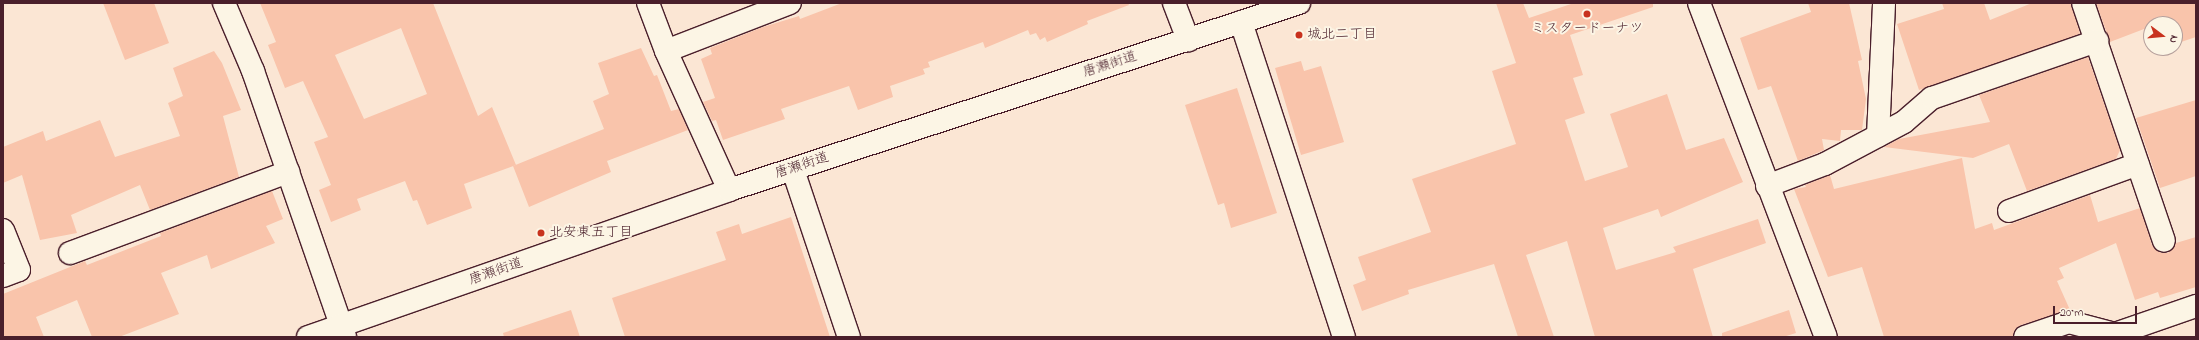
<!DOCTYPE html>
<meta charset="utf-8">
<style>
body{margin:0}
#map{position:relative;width:2199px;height:340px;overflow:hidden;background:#fbe6d4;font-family:"Indie Flower","Klee One",sans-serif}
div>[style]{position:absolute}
.building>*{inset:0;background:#f9c4ab}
.roads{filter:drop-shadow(1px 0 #4a1f2b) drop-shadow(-1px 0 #4a1f2b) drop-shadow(0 1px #4a1f2b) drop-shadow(0 -1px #4a1f2b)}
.minor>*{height:22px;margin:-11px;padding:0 11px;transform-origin:11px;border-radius:11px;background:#fcf5e5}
.dots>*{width:11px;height:11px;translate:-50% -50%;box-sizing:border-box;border:2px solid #fcf5e5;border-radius:50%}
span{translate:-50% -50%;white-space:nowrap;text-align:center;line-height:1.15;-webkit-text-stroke:4px #fcf5e5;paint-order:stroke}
.poi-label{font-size:14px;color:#4a1f2b}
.left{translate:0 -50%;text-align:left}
.street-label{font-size:14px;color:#4a1f2b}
.frame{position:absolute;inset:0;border:4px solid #4a1f2b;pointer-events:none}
.north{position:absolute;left:2143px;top:16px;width:40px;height:40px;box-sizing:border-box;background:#fcf5e5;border:1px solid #b59f9b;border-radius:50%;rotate:106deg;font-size:11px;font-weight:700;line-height:16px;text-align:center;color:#4a1f2b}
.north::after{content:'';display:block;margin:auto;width:14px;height:18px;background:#c8321e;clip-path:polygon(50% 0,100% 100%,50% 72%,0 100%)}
.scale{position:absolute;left:2053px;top:306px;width:84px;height:18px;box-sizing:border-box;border:2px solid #4a1f2b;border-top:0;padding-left:5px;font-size:12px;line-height:14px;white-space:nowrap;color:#4a1f2b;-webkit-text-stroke:3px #fcf5e5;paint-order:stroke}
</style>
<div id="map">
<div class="building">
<i style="clip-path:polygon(103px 3px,154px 3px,169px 43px,125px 60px)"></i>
<i style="clip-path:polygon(evenodd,260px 3px,433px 3px,478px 116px,492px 107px,516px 165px,464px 184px,472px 208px,427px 225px,417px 200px,413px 201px,405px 181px,357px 199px,361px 210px,331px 222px,319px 190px,331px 185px,314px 142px,328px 137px,303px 81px,285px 88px,268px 45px,276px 42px,260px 3px,401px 28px,427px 94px,364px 119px,335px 55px,401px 28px)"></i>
<i style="clip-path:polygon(842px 3px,1128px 3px,1129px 5px,1087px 21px,1088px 24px,1047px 42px,1045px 37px,1040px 40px,1036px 33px,1030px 35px,1028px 30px,985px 48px,983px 42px,928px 62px,930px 67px,923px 69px,925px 74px,890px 86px,893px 97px,858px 110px,849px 86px,781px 109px,785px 119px,723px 140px,716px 120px,712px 121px,703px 102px,715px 98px,701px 59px,712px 54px,710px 48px,763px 27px,799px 16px,800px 19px)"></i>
<i style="clip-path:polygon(1496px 3px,1523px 3px,1529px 18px,1574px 3px,1653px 3px,1653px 7px,1570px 35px,1583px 75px,1573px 78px,1585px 113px,1565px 120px,1585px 181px,1628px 167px,1610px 114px,1667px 94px,1686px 150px,1724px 138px,1743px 182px,1661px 217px,1658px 209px,1603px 228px,1616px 270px,1676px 252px,1673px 247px,1758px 219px,1766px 243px,1693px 269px,1713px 337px,1595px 337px,1567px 241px,1526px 255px,1554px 337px,1518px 337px,1494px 264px,1408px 290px,1409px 294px,1362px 311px,1353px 285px,1366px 280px,1358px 257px,1431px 232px,1412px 179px,1516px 144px,1492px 71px,1516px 63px)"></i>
<i style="clip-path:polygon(1808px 3px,1849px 3px,1862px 60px,1858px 61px,1866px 99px,1862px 130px,1841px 130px,1840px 141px,1822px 139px,1824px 150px,1798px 161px,1771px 86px,1758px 90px,1740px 38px,1811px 12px)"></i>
<i style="clip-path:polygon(1942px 3px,1984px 3px,1990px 20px,2032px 3px,2071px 3px,2080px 34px,1919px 90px,1897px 24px,1944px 9px)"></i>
<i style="clip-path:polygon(2096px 3px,2196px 3px,2196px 37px,2175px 44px,2175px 24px,2151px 24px,2151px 39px,2148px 40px,2144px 29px,2110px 42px)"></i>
<i style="clip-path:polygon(641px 48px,654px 76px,657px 75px,671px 111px,679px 109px,688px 130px,607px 161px,611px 172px,529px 207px,513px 166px,604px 129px,593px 101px,609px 94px,598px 63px)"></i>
<i style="clip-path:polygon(214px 51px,222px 63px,241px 110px,223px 116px,239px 177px,150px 210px,140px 185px,71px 215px,77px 233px,40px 240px,22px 175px,3px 183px,3px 147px,43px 131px,46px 141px,100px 120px,115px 157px,180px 136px,168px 103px,183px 96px,173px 68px)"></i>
<i style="clip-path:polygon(2088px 57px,2120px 150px,2116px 159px,2027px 191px,2009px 144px,1973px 158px,1884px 147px,1899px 139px,1990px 122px,1979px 95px)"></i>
<i style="clip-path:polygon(1301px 61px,1304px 71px,1321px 66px,1344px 142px,1301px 155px,1275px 68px)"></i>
<i style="clip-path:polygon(1237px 88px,1277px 213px,1231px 228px,1224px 203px,1218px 205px,1185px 105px)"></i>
<i style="clip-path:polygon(2196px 100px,2196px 176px,2160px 188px,2136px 118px)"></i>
<i style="clip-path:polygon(1962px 158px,1975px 229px,1992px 223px,1994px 230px,2090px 195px,2098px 222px,2140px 208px,2152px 245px,2161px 253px,2168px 253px,2176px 243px,2196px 237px,2196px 287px,2160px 298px,2158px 292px,2135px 300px,2116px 243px,2059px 268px,2064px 278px,2057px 281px,2070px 310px,2021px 325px,2015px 329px,2013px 337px,1884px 337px,1862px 267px,1828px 277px,1794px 189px,1806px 187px,1805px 185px,1830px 175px,1834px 189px)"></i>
<i style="clip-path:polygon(272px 191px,283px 219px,266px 226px,275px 243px,211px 269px,207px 255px,161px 273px,179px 314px,119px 337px,92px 337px,77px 300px,36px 317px,44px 337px,3px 337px,3px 294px,85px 261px,87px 265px,161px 236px,160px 233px)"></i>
<i style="clip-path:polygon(791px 217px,830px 337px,625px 337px,612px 298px,726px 260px,716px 232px,739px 224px,742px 234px)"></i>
<i style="clip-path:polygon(571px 310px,580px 337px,504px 337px,503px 333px)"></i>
<i style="clip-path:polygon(1789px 310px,1796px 333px,1783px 337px,1722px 337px,1722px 333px)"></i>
</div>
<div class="roads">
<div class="minor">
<i style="left:224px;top:3px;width:74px;rotate:66.9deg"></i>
<i style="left:253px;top:71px;width:281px;rotate:70.9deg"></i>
<i style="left:648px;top:3px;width:51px;rotate:69.4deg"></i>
<i style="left:666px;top:51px;width:153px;rotate:65.6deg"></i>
<i style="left:1174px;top:3px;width:40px;rotate:69deg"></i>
<i style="left:1699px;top:3px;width:357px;rotate:69.2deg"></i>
<i style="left:2083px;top:3px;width:251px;rotate:71.2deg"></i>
<i style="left:1241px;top:22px;width:331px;rotate:71.9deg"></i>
<i style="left:666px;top:51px;width:133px;rotate:-21.2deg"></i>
<i style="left:1878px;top:136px;width:133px;rotate:-87.4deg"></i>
<i style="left:793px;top:170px;width:176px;rotate:71.5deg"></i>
<i style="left:1767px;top:186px;width:62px;rotate:-20.8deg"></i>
<i style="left:1825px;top:164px;width:89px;rotate:-28deg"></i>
<i style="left:1904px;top:122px;width:37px;rotate:-41deg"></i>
<i style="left:1932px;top:98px;width:175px;rotate:-19.1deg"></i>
<i style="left:2009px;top:211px;width:137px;rotate:-20deg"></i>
<i style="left:3px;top:230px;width:43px;rotate:68.2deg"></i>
<i style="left:19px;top:270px;width:17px;rotate:159deg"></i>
<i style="left:70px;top:253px;width:233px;rotate:-20.4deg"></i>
<i style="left:308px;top:337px;width:446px;rotate:-19.2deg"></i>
<i style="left:729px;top:190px;width:600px;rotate:-18.16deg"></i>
<i style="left:2025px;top:337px;width:46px;rotate:-18.8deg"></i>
<i style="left:2069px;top:322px;width:48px;rotate:14.6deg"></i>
<i style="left:2115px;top:334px;width:86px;rotate:-19.1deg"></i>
</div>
</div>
<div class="dots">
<i style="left:1587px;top:14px;background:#c8321e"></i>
<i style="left:1299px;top:35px;background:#c8321e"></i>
<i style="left:541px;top:233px;background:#c8321e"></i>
</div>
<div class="poi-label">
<span style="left:1587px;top:29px">ミスタードーナツ</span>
<span class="left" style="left:1307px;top:35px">城北二丁目</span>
<span class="left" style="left:549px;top:233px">北安東五丁目</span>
</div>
<div class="street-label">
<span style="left:1110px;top:65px;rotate:-18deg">唐瀬街道</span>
<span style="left:802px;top:166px;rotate:-18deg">唐瀬街道</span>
<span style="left:496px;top:272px;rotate:-19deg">唐瀬街道</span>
</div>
<div class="frame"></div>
<div class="north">N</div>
<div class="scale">20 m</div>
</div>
